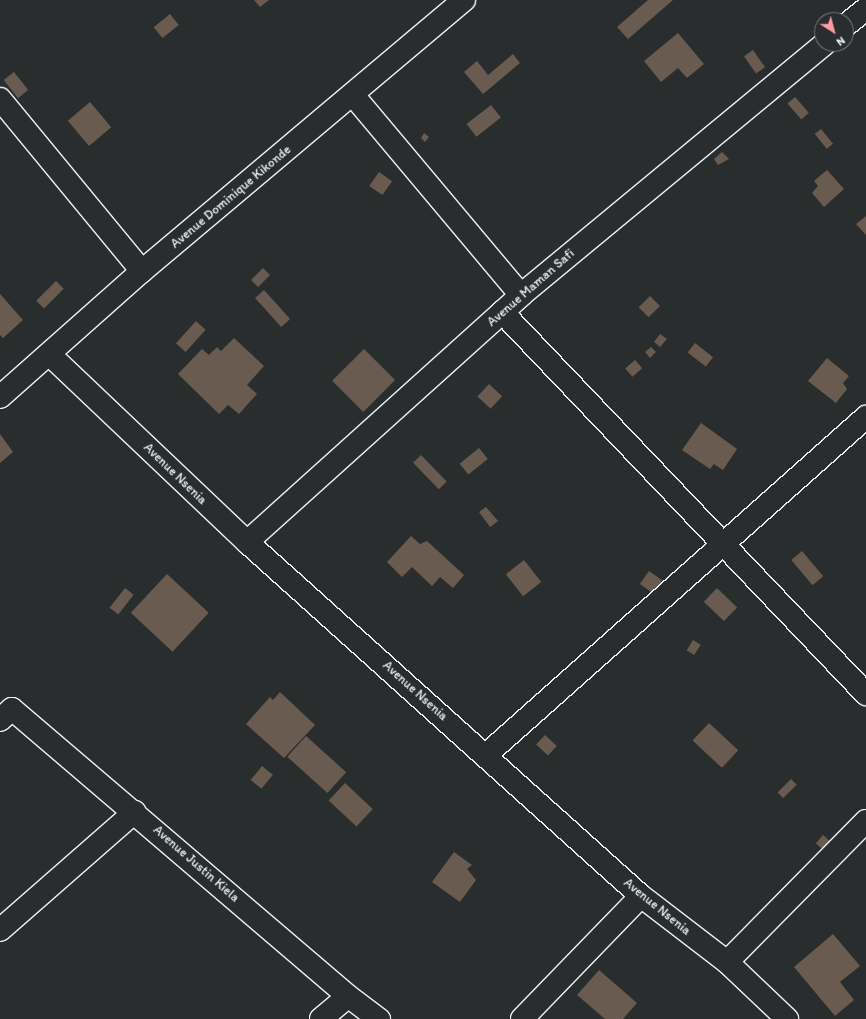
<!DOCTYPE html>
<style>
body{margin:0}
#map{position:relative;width:866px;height:1019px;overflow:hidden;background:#2a2d2e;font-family:Itim,sans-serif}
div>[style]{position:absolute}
.building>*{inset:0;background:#695b50;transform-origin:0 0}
.roads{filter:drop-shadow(1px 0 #e8f1f8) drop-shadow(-1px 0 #e8f1f8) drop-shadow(0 1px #e8f1f8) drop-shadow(0 -1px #e8f1f8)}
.minor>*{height:22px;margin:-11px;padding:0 11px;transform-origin:11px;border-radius:11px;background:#2a2d2e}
span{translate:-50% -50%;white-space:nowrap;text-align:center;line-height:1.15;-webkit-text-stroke:3.5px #2a2d2e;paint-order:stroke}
.street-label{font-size:13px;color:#e8f1f8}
.north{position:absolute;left:814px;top:12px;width:40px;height:40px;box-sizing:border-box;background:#2a2d2e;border:1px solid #767b7f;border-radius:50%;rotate:144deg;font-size:11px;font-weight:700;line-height:16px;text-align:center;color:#e8f1f8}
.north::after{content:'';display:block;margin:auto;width:14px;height:18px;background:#ff9aa2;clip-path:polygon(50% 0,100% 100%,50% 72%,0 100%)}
</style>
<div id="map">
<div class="building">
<i style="clip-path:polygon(254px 0,269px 0,260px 7px)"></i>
<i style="clip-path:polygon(648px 0,673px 0,628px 39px,617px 27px)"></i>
<i style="left:170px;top:14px;width:14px;height:21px;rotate:51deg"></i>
<i style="clip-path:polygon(678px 33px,704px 64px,687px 78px,678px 68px,661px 82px,644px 61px)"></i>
<i style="left:753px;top:50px;width:21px;height:11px;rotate:55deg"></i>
<i style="clip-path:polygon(513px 54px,520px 63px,483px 94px,464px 72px,477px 61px,488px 75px)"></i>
<i style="left:14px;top:72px;width:23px;height:13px;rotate:52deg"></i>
<i style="left:795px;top:97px;width:21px;height:10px;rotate:49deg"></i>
<i style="left:90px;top:102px;width:33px;height:29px;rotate:50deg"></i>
<i style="left:491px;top:105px;width:16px;height:31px;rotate:52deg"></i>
<i style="left:821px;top:129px;width:19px;height:8px;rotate:51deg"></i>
<i style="clip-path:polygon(424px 133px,429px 137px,425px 142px,421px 138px)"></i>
<i style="clip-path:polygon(722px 152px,729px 159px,718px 165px,714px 159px)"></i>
<i style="clip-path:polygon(827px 170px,844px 189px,824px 207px,812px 193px,818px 186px,814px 181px)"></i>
<i style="left:379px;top:172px;width:16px;height:17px;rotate:35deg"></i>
<i style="clip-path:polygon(866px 216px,866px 235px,856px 224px)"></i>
<i style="left:263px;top:268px;width:10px;height:17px;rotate:45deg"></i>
<i style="left:56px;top:281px;width:11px;height:28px;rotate:45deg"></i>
<i style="left:264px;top:290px;width:39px;height:12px;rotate:48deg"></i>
<i style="clip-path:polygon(0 294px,23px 320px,3px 338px,0 335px)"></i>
<i style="left:650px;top:296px;width:14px;height:16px;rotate:45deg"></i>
<i style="left:196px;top:321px;width:13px;height:30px;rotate:42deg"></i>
<i style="clip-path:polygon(660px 334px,667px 339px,660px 347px,654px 342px)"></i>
<i style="clip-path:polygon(234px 338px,264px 366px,247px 385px,257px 394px,239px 414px,228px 405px,219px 414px,178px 374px,202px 349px,209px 355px,217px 347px,221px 351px)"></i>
<i style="left:695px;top:343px;width:23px;height:12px;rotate:38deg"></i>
<i style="clip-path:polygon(651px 347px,656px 352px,650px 358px,645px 352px)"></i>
<i style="left:364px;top:349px;width:44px;height:45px;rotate:45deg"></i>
<i style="clip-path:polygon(827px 358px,849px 376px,843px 383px,847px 389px,836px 403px,808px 381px)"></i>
<i style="left:635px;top:360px;width:11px;height:13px;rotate:49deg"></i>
<i style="left:489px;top:384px;width:18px;height:17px;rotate:43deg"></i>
<i style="clip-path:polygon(701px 423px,737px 449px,723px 470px,714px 464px,710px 469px,682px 450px)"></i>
<i style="clip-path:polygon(0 434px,13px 452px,0 463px)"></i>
<i style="left:479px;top:448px;width:14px;height:25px;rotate:51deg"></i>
<i style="left:421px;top:455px;width:37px;height:11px;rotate:46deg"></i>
<i style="clip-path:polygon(486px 507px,498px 521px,490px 527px,479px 512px)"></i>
<i style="clip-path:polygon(411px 536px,420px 544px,427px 541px,464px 575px,453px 588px,440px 577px,432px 586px,412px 567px,402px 577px,387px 562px)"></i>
<i style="left:802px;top:551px;width:33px;height:14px;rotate:50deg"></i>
<i style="left:524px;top:560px;width:28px;height:23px;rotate:52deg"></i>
<i style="left:649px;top:571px;width:16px;height:16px;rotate:35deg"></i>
<i style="left:167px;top:574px;width:57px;height:53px;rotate:43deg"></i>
<i style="left:125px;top:588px;width:11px;height:25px;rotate:38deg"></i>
<i style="left:717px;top:588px;width:28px;height:19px;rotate:44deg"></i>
<i style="left:693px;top:640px;width:9px;height:12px;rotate:32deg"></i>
<i style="clip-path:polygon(280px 692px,315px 725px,284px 758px,246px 724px,270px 697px,273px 700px)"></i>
<i style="left:709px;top:723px;width:40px;height:24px;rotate:43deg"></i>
<i style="left:545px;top:735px;width:16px;height:13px;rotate:43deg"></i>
<i style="left:306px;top:736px;width:54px;height:28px;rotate:42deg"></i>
<i style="left:262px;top:766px;width:14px;height:18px;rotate:39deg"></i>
<i style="left:791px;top:779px;width:8px;height:19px;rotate:45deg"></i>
<i style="left:345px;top:783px;width:38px;height:24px;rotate:43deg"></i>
<i style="left:823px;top:835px;width:9px;height:11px;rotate:41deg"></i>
<i style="clip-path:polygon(454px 852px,472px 865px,467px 869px,476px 880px,460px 902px,432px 882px)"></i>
<i style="clip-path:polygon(833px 934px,860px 966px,840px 982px,854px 1000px,835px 1016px,794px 967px)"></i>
<i style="clip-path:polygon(599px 970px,637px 1003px,623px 1019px,605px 1019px,577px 995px)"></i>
</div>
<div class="roads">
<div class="minor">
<i style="left:846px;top:25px;width:26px;rotate:-39deg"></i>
<i style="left:353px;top:95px;width:261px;rotate:50deg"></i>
<i style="left:0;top:99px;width:223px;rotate:50.5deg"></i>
<i style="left:502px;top:312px;width:528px;rotate:46.38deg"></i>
<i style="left:50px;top:355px;width:272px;rotate:43.5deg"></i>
<i style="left:247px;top:542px;width:530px;rotate:41.94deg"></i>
<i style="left:641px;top:896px;width:108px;rotate:37.5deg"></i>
<i style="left:727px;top:962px;width:83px;rotate:43.5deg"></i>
<i style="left:0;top:397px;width:190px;rotate:-41.6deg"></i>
<i style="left:142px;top:271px;width:421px;rotate:-40.1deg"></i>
<i style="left:247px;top:542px;width:369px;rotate:-42deg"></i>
<i style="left:521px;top:295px;width:393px;rotate:-39.6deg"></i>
<i style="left:0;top:720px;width:16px;rotate:-43deg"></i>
<i style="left:12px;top:709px;width:442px;rotate:40.5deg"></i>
<i style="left:348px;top:996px;width:39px;rotate:37deg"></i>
<i style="left:486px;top:755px;width:509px;rotate:-41.65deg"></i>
<i style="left:0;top:930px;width:179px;rotate:-41.2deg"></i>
<i style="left:727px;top:962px;width:198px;rotate:-45.4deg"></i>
<i style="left:321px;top:1019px;width:35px;rotate:-40deg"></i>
<i style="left:522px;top:1019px;width:171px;rotate:-45.9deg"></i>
</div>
</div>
<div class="street-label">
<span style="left:231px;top:197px;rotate:-40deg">Avenue Dominique Kikonde</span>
<span style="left:531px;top:288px;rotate:-41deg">Avenue Maman Safi</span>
<span style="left:175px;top:474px;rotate:44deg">Avenue Nsenia</span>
<span style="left:415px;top:691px;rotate:42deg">Avenue Nsenia</span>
<span style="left:196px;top:864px;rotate:41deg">Avenue Justin Kiela</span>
<span style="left:657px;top:907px;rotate:39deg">Avenue Nsenia</span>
</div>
<div class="north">N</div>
</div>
